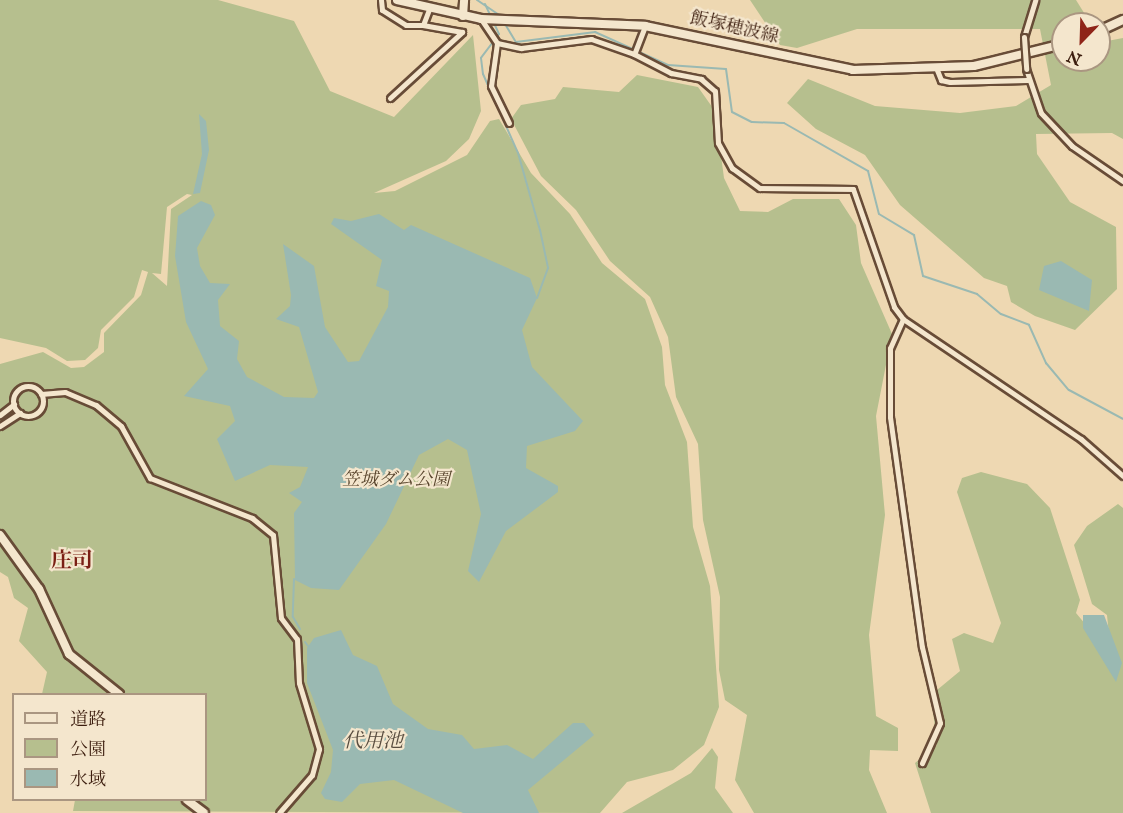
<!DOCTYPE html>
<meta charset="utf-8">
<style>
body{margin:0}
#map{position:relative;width:1123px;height:813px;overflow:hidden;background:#eed8b2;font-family:"IM FELL English","Noto Serif JP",serif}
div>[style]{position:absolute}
.green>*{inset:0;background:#b6bf8e}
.water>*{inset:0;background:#9ab9b2}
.stream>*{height:2px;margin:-1px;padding:0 1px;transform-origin:1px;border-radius:1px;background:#9ab9b2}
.roads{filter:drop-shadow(2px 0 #684c37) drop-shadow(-2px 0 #684c37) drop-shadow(0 2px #684c37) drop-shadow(0 -2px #684c37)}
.street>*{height:5px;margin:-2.5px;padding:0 2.5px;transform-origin:2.5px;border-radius:2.5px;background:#f4e6cd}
.street>.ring{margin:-2.5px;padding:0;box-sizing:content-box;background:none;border:5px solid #f4e6cd;border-radius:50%}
.secondary>*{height:8px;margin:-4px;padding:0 4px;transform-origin:4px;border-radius:4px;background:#f4e6cd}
.bridges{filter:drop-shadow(2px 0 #684c37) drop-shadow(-2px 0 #684c37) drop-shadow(0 2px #684c37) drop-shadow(0 -2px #684c37)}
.street-bridge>*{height:5px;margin:-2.5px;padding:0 2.5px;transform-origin:2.5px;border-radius:2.5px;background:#f4e6cd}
span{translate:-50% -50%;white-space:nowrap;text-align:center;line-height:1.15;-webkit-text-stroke:4.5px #f4e6cd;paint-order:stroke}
.street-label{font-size:18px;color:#3c1d0e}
.park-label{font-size:18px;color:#5a462e;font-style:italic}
.water-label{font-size:20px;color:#584c3f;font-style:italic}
.quarter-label{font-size:21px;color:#7a1f14;font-weight:700}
.legend{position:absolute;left:12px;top:693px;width:195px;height:108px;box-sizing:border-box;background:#f4e6cd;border:2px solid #aa9681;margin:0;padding:8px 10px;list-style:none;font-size:18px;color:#3c1d0e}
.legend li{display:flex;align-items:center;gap:12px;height:30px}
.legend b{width:30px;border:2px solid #aa9681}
.north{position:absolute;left:1051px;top:12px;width:60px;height:60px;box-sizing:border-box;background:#f4e6cd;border:2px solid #aa9681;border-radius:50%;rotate:203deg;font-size:16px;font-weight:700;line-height:24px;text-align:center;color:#3c1d0e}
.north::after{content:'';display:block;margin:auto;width:21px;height:27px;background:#8f2418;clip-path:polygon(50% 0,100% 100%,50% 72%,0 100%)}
</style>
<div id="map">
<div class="green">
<i style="clip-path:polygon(evenodd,0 0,218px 0,294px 21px,330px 91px,394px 117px,473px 35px,481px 111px,469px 139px,446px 161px,374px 193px,395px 191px,467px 155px,490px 121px,499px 119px,531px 173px,570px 214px,602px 263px,645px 299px,662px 347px,665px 385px,687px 442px,693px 527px,710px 586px,719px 707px,704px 745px,673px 770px,627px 782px,600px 813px,73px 811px,75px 800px,206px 800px,206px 694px,42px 694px,47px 672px,19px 641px,28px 608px,14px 598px,8px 577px,0 572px,0 364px,43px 352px,71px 368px,84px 367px,104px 352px,104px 333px,141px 295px,148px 272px,142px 270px,134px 297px,101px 330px,98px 348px,85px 360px,67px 361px,46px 348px,0 338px,0 0,187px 194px,192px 195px,171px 209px,167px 286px,152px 273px,161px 274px,167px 207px,187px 194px)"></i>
<i style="clip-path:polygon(750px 0,1076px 0,1091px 24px,1063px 24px,1063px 60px,1099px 60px,1099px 38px,1102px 42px,1123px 38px,1123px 139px,1112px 133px,1036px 134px,1037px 154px,1070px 202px,1116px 227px,1117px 289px,1075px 330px,1035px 316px,1011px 302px,1007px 286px,984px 278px,900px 205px,865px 155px,816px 129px,787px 103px,808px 79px,875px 106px,960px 113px,1016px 106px,1051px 85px,1040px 29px,857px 29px,797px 48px,780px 45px)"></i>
<i style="clip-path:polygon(637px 75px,698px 87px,715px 111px,724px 178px,740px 211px,768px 212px,793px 199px,839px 199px,856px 225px,861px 263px,892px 334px,876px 416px,885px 515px,869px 635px,876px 716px,898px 728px,898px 751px,870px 750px,869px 770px,887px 813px,754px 813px,735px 780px,747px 715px,725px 700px,719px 670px,720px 597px,703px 520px,698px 444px,676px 397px,668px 337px,650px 297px,610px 261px,576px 210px,541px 176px,511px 119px,521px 105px,555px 99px,563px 87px,619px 92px)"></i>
<i style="clip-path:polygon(981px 472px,1027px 484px,1050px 508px,1080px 600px,1076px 613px,1111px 655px,1107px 615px,1092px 604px,1074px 545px,1087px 526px,1118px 504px,1123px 508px,1123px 813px,931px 813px,915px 763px,937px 745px,931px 695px,960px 671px,952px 639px,964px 633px,993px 643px,1001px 623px,957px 492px,962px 478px)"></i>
<i style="clip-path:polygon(712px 748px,718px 757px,715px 788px,733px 813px,622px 813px,691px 773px)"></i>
</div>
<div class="water">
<i style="clip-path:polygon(199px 114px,206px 121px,209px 150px,200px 193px,193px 194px,202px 154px)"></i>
<i style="clip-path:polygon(201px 201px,211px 205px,215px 215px,197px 248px,200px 266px,210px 283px,230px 284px,218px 300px,220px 326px,239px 341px,237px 359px,247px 377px,284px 397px,314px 398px,318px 392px,299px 327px,276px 319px,290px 306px,291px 295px,283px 244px,314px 266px,325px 327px,348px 362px,359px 361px,388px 307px,389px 291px,376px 286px,382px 260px,331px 224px,334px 218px,351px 221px,379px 214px,404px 230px,411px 225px,530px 278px,537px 298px,522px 330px,532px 367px,583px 421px,575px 431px,527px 446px,526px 468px,558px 486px,558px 492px,506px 531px,479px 582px,468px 571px,481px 514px,467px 450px,448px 439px,419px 455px,386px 524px,339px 590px,311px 588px,295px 580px,294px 513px,302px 502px,289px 493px,300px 487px,308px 467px,270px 465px,235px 481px,217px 439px,235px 421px,230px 406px,184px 396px,208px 369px,186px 322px,175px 256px,177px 230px,178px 216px)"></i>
<i style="clip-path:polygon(1061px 261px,1092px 280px,1089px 311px,1039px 290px,1044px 266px)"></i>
<i style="clip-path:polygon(1104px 615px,1122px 663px,1116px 682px,1083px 628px,1083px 615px)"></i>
<i style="clip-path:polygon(341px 630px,353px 655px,377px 666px,393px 704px,428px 729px,462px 735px,474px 749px,507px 745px,533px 759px,573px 723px,584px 723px,594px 735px,528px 790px,539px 813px,463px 813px,394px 780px,360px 784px,342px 802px,325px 799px,321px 793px,331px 772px,333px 750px,307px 683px,307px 648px,314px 638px)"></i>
</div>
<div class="stream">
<i style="left:477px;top:0;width:29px;rotate:34deg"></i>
<i style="left:485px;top:4px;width:14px;rotate:65deg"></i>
<i style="left:494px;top:23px;width:12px;rotate:66deg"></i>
<i style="left:499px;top:34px;width:30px;rotate:127deg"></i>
<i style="left:481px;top:58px;width:16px;rotate:83deg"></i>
<i style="left:483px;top:74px;width:86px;rotate:66.1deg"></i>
<i style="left:518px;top:153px;width:80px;rotate:74.1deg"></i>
<i style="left:540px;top:230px;width:39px;rotate:78deg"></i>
<i style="left:548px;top:268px;width:32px;rotate:110deg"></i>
<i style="left:505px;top:24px;width:21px;rotate:59deg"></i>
<i style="left:516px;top:42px;width:80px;rotate:-7.2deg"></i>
<i style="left:595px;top:32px;width:80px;rotate:24.3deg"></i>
<i style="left:668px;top:65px;width:58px;rotate:3.9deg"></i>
<i style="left:726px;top:69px;width:43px;rotate:82.1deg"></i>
<i style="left:732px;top:112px;width:22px;rotate:27deg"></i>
<i style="left:752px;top:122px;width:32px;rotate:2deg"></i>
<i style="left:784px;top:123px;width:97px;rotate:29.7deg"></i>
<i style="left:868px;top:171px;width:44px;rotate:75.7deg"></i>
<i style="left:879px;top:214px;width:41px;rotate:31deg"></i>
<i style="left:914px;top:235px;width:42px;rotate:77.6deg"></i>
<i style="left:923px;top:276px;width:57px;rotate:18.4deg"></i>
<i style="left:977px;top:294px;width:31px;rotate:40deg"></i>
<i style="left:1001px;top:314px;width:30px;rotate:21deg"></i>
<i style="left:1029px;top:325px;width:42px;rotate:65.9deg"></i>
<i style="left:1046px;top:363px;width:35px;rotate:50deg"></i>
<i style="left:1069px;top:390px;width:61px;rotate:28.2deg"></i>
<i style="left:294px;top:579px;width:38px;rotate:92deg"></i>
<i style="left:293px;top:617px;width:14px;rotate:60deg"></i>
<i style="left:305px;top:642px;width:5px;rotate:53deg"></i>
</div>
<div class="roads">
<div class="street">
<i style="left:381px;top:0;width:10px;rotate:84deg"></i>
<i style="left:382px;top:10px;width:28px;rotate:32deg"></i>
<i style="left:406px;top:25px;width:17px"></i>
<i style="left:423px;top:25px;width:17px;rotate:-69deg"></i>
<i style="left:481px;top:19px;width:29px;rotate:56deg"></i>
<i style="left:497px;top:43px;width:43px;rotate:97.9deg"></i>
<i style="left:491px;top:86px;width:41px;rotate:64.1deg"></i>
<i style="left:645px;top:26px;width:30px;rotate:111deg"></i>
<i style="left:634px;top:54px;width:42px;rotate:27.2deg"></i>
<i style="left:671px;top:73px;width:31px;rotate:11deg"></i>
<i style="left:701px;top:79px;width:18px;rotate:41deg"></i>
<i style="left:715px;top:91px;width:52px;rotate:86.7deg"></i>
<i style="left:718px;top:143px;width:29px;rotate:61deg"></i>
<i style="left:732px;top:168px;width:34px;rotate:36deg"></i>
<i style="left:760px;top:188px;width:93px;rotate:0.6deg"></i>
<i style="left:853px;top:189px;width:125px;rotate:70.8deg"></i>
<i style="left:894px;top:307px;width:15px;rotate:53deg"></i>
<i style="left:903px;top:319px;width:215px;rotate:34deg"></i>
<i style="left:1081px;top:439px;width:56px;rotate:41.4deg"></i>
<i style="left:1024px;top:37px;width:39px;rotate:-73deg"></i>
<i style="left:497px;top:43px;width:25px;rotate:12deg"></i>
<i style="left:521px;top:48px;width:71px;rotate:-7.3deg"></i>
<i style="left:591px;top:39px;width:46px;rotate:19.2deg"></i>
<i style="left:1026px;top:69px;width:46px;rotate:71.2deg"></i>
<i style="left:1041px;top:113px;width:45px;rotate:46.8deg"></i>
<i style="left:1072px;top:146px;width:62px;rotate:34.5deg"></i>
<i style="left:937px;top:70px;width:11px;rotate:68deg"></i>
<i style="left:941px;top:80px;width:9px;rotate:13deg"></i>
<i style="left:950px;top:82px;width:77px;rotate:-1.5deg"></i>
<i style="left:390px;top:98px;width:98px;rotate:-42.5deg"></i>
<i style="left:462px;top:32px;width:40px;rotate:-170deg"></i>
<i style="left:903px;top:319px;width:32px;rotate:114deg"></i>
<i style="left:890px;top:348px;width:69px;rotate:90deg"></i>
<i style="left:890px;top:417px;width:232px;rotate:82.1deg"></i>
<i style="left:922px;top:647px;width:78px;rotate:76.7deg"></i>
<i style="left:940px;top:723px;width:44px;rotate:114.2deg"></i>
<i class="ring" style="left:13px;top:386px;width:25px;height:25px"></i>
<i style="left:41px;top:394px;width:24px;rotate:-5deg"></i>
<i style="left:65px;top:392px;width:34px;rotate:23deg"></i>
<i style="left:96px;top:405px;width:33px;rotate:40deg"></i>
<i style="left:121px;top:426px;width:60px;rotate:60.9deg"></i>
<i style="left:150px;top:478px;width:110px;rotate:21.4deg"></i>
<i style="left:252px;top:518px;width:27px;rotate:39deg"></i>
<i style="left:273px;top:535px;width:83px;rotate:84.5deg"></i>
<i style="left:281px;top:618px;width:26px;rotate:53deg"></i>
<i style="left:297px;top:639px;width:44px;rotate:87.4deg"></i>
<i style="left:299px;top:683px;width:69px;rotate:73.1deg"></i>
<i style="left:319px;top:749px;width:27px;rotate:105deg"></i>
<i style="left:312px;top:775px;width:50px;rotate:131deg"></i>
<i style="left:0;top:415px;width:18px;rotate:-38deg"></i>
<i style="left:0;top:426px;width:24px;rotate:-33deg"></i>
</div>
<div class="secondary">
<i style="left:397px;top:0;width:86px;rotate:12.7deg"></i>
<i style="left:481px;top:19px;width:164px;rotate:2.4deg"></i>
<i style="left:645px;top:26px;width:213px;rotate:11.9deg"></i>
<i style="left:853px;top:70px;width:121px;rotate:-1.9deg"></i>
<i style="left:974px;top:66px;width:92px;rotate:-13.9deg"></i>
<i style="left:463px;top:16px;width:16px;rotate:-86deg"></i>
<i style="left:1099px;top:31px;width:26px;rotate:-25deg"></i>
<i style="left:0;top:535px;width:67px;rotate:54.2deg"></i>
<i style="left:39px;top:589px;width:72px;rotate:65.2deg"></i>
<i style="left:69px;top:654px;width:64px;rotate:38.7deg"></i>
<i style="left:187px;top:800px;width:21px;rotate:37deg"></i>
</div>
</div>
<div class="bridges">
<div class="street-bridge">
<i style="left:1024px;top:37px;width:32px;rotate:86deg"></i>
</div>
</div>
<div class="street-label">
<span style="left:734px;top:29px;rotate:13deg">飯塚穂波線</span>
</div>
<div class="park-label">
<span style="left:396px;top:481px">笠城ダム公園</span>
</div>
<div class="water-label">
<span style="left:373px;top:741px">代用池</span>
</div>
<div class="quarter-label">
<span style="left:72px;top:562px">庄司</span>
</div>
<ul class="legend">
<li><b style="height:8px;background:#f4e6cd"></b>道路</li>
<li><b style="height:16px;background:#b6bf8e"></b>公園</li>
<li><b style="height:16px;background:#9ab9b2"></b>水域</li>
</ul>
<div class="north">N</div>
</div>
